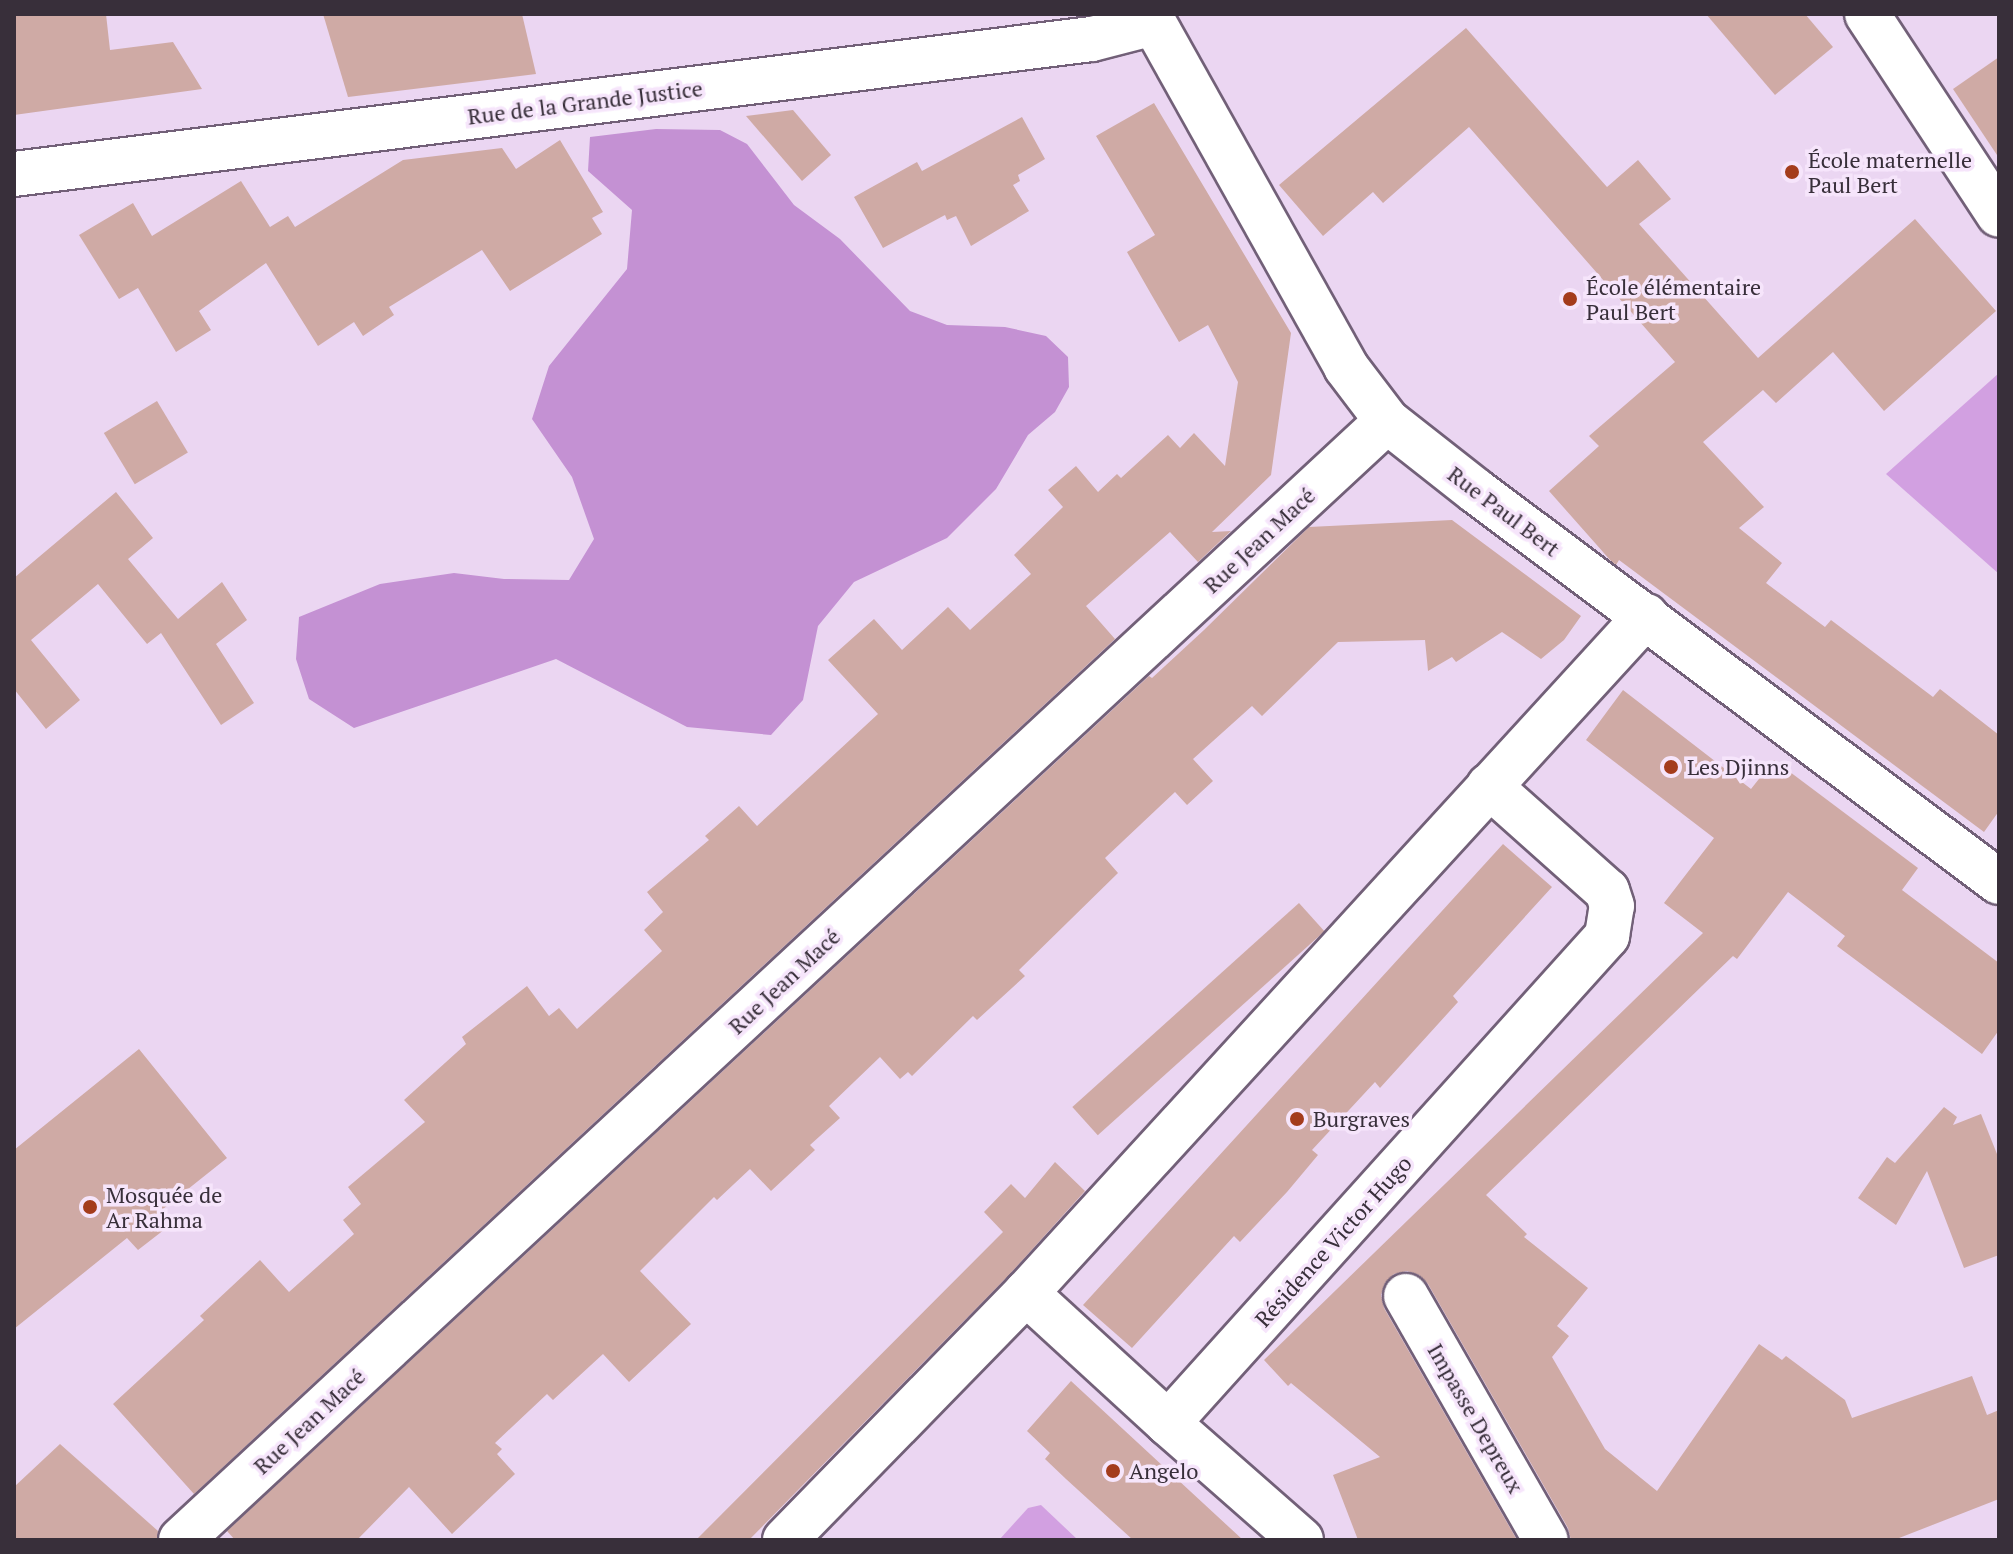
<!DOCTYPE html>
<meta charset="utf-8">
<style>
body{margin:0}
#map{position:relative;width:2013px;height:1554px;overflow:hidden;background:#ebd6f2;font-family:"PT Serif",serif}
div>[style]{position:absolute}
.green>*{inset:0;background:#d2a0e1}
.forest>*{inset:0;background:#c491d3}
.building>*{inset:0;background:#cfaaa5;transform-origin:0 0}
.roads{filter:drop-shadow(2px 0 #726078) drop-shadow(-2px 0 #726078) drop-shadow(0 2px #726078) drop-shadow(0 -2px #726078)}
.minor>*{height:44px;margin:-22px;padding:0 22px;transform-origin:22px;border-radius:22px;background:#fff}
.dots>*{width:22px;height:22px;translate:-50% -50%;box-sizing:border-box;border:4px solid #f6e5fb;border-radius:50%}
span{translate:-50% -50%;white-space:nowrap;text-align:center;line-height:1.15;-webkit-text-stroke:7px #f6e5fb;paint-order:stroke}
.street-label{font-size:22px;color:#382f3a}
.poi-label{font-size:22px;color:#382f3a}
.left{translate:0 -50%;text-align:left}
.frame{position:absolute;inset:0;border:16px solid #382f3a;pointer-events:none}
</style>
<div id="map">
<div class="green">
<i style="clip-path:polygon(1999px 373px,1999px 574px,1886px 474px)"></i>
<i style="clip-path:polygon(1041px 1505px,1078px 1540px,999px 1540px,1028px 1508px)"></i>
</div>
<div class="forest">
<i style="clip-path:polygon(656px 129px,720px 130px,747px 144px,794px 205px,840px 239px,910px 311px,947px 325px,1005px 327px,1046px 336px,1068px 357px,1069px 387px,1055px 412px,1028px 435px,996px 489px,947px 538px,854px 582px,818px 626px,803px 700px,771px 735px,687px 727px,556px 659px,354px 728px,309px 699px,296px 659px,299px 617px,380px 584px,454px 573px,504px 579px,569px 580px,594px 539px,572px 477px,532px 419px,549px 366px,627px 269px,632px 210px,588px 171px,590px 137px)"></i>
</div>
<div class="building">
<i style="clip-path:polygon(14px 14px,106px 14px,110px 50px,173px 42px,202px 89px,14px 115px)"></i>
<i style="clip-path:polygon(323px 14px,522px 14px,536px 74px,348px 97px)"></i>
<i style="clip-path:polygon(1706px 14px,1805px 14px,1833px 47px,1775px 95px)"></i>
<i style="clip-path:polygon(1466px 28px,1607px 187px,1638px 160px,1671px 199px,1639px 224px,1758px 358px,1915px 219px,1996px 311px,1884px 411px,1833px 352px,1776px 403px,1763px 390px,1703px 442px,1764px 507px,1739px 528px,1782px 563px,1766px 583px,1825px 627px,1831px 620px,1933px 697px,1940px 689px,1999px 735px,1999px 811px,1984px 832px,1619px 560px,1616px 565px,1611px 561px,1549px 491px,1599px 446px,1589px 436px,1675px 362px,1469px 127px,1383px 203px,1373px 192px,1323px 236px,1279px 185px)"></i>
<i style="clip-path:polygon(1999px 57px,1999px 158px,1953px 89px)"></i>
<i style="clip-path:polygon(1154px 103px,1291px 333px,1271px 475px,1212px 532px,1231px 531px,1198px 562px,1170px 532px,1086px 606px,1115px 639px,194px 1494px,113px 1404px,204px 1320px,200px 1316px,260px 1260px,289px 1292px,354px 1234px,343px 1220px,361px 1204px,348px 1187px,425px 1122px,404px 1100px,466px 1044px,462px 1037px,527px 986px,549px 1016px,559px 1008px,577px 1029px,662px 951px,644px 930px,663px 912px,647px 892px,709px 840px,705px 836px,739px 806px,757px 826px,878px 714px,828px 660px,874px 619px,902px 650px,948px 607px,970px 630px,1031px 574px,1014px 555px,1063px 507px,1048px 490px,1076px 466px,1098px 492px,1117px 474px,1121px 478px,1168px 435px,1180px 448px,1194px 433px,1225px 466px,1238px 382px,1208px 325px,1179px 342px,1151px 294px,1127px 252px,1155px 235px,1096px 136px)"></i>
<i style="clip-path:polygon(793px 110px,831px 155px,802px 181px,746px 116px)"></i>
<i style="clip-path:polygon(1022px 117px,1045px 159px,1018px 175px,1020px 181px,1013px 185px,1029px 211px,971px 246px,956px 216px,947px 220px,945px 215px,883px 248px,854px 197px,917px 162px,922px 171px)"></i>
<i style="clip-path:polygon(560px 140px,603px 212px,592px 218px,602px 234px,510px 291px,482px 250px,389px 307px,394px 315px,363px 336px,354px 322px,318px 346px,266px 263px,199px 311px,211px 330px,176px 352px,138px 288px,119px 299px,79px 235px,133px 203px,152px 236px,241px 181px,270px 227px,288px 216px,295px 227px,403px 160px,502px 148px,516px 169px)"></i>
<i style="left:157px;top:401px;width:60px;height:62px;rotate:59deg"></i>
<i style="clip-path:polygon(116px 492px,153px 538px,128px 559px,178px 619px,222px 582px,247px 620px,216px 644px,254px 703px,221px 725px,161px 633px,147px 644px,98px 584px,31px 640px,80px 700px,46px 729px,14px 689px,14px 578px)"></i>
<i style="clip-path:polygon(1452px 520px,1581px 616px,1564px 640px,1541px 659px,1502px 632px,1456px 662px,1452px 657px,1428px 671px,1425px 640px,1338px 642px,1262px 716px,1252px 706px,1193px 759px,1213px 781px,1187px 805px,1175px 792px,1105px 858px,1118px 873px,1019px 970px,1025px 976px,977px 1020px,973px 1016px,912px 1076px,908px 1072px,900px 1079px,880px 1057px,829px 1106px,840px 1118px,810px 1145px,815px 1150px,771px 1191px,750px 1169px,717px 1200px,714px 1197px,640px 1271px,691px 1324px,629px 1382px,603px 1354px,553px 1400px,547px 1394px,495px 1443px,502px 1449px,497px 1454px,515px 1474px,452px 1534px,409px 1487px,357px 1540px,235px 1540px,227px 1531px,1149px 676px,1152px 678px,1204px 630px,1309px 527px)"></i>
<i style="clip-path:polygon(1623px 690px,1751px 789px,1774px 760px,1918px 868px,1902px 890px,1999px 963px,1999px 1030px,1982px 1054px,1837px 946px,1845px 936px,1788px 892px,1737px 959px,1733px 956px,1486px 1195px,1527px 1234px,1524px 1237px,1588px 1288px,1557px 1326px,1569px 1336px,1552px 1357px,1605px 1449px,1657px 1491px,1759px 1344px,1782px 1360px,1786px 1356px,1845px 1400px,1852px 1418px,1972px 1376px,1987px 1415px,1999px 1410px,1999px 1499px,1894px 1540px,1571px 1540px,1568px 1528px,1428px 1284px,1419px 1275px,1407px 1271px,1394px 1274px,1385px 1283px,1381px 1295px,1384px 1308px,1517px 1540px,1358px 1540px,1333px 1475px,1380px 1457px,1291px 1383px,1288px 1386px,1264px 1360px,1703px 933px,1664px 903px,1714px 838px,1586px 740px)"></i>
<i style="clip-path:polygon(1503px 844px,1552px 887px,1453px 996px,1458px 1002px,1380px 1088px,1375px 1082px,1312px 1150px,1318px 1155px,1287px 1192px,1240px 1242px,1234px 1236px,1132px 1348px,1083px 1305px)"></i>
<i style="left:1299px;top:903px;width:38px;height:305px;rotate:48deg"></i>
<i style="clip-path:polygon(139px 1049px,227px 1158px,158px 1213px,169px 1226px,138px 1250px,127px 1238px,14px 1329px,14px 1150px)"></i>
<i style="clip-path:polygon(1944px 1107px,1957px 1117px,1953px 1125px,1981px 1114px,1999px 1159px,1999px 1255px,1964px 1268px,1927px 1171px,1896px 1225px,1858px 1198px,1887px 1157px,1895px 1163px)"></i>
<i style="clip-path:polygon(1055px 1162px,1085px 1191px,1008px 1276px,749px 1540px,696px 1540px,1003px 1232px,984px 1212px,1011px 1184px,1025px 1198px)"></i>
<i style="clip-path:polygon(1071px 1381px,1243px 1540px,1133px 1540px,1066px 1479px,1045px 1459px,1050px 1453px,1027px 1431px)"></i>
<i style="clip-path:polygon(60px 1444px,158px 1531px,157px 1540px,14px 1540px,14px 1487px)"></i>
</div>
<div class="roads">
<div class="minor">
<i style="left:1149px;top:14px;width:404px;rotate:60.8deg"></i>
<i style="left:1346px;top:367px;width:68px;rotate:52.8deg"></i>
<i style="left:1387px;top:421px;width:113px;rotate:38.2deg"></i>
<i style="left:1476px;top:491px;width:653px;rotate:36.78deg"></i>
<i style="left:1867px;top:14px;width:240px;rotate:56.7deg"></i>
<i style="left:14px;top:174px;width:1086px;rotate:-7.14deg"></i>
<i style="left:1092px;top:39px;width:64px;rotate:-14.5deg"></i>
<i style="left:1026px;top:1293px;width:193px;rotate:42.5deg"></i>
<i style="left:1406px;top:1296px;width:281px;rotate:60.2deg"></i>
<i style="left:181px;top:1540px;width:1645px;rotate:-42.86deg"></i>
<i style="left:785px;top:1540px;width:345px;rotate:-45.7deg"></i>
<i style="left:1026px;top:1293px;width:918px;rotate:-47.52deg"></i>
<i style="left:1301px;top:1540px;width:177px;rotate:-138.7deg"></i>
<i style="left:1168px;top:1423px;width:656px;rotate:-47.97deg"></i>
<i style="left:1607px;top:936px;width:30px;rotate:-81deg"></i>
<i style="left:1612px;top:906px;width:16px;rotate:-108deg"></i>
<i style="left:1607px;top:891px;width:158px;rotate:-138.3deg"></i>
</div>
</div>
<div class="dots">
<i style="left:1792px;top:172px;background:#a43c1c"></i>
<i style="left:1570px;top:299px;background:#a43c1c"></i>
<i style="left:1671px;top:767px;background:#a43c1c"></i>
<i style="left:1297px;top:1119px;background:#a43c1c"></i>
<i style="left:90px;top:1207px;background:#a43c1c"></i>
<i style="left:1113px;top:1471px;background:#a43c1c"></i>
</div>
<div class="street-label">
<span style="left:585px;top:102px;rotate:-7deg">Rue de la Grande Justice</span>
<span style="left:1504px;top:511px;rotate:37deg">Rue Paul Bert</span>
<span style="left:1259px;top:540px;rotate:-43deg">Rue Jean Macé</span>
<span style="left:784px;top:981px;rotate:-43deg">Rue Jean Macé</span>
<span style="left:1333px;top:1241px;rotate:-48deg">Résidence Victor Hugo</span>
<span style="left:1476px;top:1418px;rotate:60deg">Impasse Depreux</span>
<span style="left:309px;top:1421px;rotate:-43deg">Rue Jean Macé</span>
</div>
<div class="poi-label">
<span class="left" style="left:1808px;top:172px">École maternelle<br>Paul Bert</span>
<span class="left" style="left:1586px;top:299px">École élémentaire<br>Paul Bert</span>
<span class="left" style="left:1687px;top:767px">Les Djinns</span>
<span class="left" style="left:1313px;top:1119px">Burgraves</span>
<span class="left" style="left:106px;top:1207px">Mosquée de<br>Ar Rahma</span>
<span class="left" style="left:1129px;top:1471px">Angelo</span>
</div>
<div class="frame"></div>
</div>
